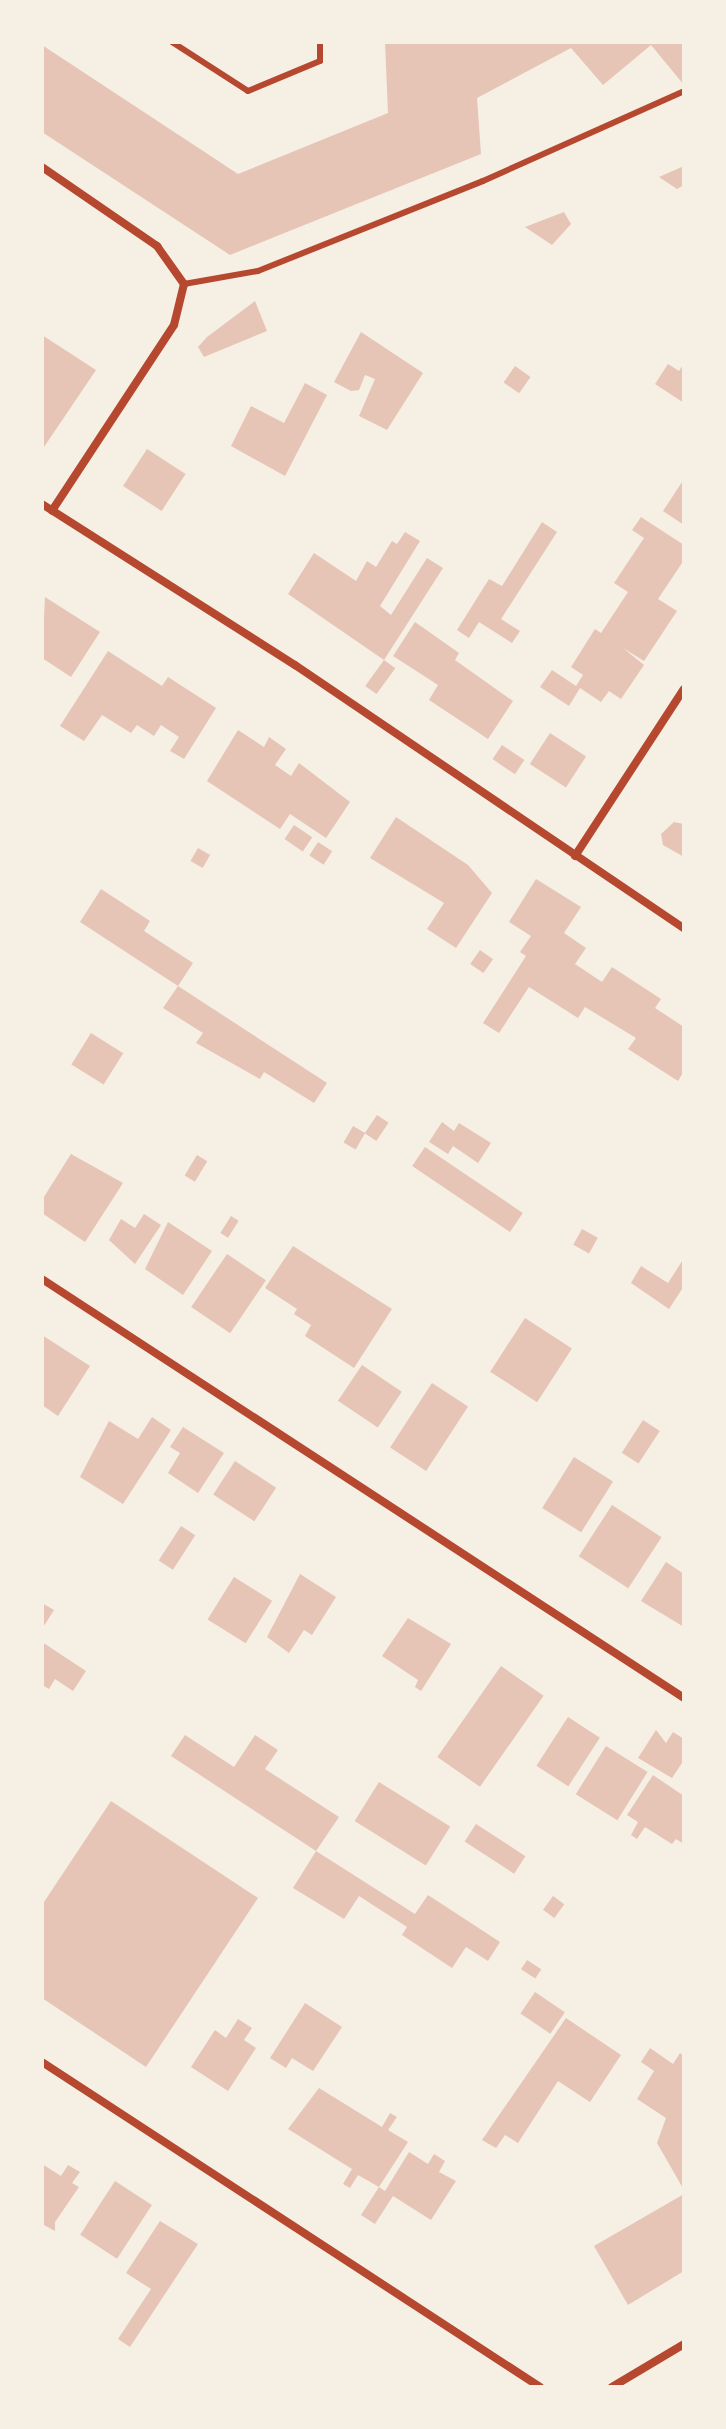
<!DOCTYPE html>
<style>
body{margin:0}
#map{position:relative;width:726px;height:2429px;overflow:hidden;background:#f6efe4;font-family:"Exo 2",sans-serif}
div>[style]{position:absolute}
.building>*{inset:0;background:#e6c5b7;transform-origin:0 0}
.service>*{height:6px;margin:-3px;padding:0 3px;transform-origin:3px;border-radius:3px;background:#b5482f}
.minor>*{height:8px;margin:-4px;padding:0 4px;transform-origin:4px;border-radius:4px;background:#b5482f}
span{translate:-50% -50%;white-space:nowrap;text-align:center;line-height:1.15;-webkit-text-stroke:6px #f6efe4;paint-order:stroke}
.frame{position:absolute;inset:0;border:44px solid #f6efe4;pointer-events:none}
</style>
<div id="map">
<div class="building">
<i style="clip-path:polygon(385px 42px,684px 42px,684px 85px,651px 45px,603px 85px,571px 48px,477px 98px,481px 154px,230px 255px,42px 132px,42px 45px,238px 174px,388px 113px)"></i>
<i style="clip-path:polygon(684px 166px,684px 185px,677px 189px,659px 177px)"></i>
<i style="clip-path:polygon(564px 212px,571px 224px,552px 245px,525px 227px)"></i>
<i style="clip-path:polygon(255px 301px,267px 331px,204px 357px,198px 347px,207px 337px)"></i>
<i style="clip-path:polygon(361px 332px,423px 373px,387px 430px,359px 416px,375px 379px,365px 375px,359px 390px,351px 391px,334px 382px)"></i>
<i style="clip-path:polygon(42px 335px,96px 370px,42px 450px)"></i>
<i style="clip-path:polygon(684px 363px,684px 403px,655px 384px,668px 364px,679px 371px)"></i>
<i style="left:515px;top:366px;width:19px;height:20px;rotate:35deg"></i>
<i style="clip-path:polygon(305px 383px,327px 395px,285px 476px,231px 446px,251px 406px,284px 423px)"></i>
<i style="left:147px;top:449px;width:46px;height:44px;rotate:33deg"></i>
<i style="clip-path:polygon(684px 479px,684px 525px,663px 511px)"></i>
<i style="clip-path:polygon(641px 517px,684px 545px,684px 560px,658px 599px,677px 611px,644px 661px,623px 648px,644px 665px,621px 699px,609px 691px,601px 702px,580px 688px,569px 706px,540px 687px,552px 670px,576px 686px,583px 675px,571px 667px,595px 629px,601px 633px,628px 592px,614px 583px,644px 538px,632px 530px)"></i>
<i style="clip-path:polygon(542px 522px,557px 532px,501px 619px,520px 631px,512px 643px,479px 622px,469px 638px,457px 630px,489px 579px,502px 586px)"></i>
<i style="clip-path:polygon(405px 532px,420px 541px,380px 606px,391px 615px,427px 558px,443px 568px,384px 660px,288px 594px,314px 553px,356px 581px,367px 561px,376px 567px,392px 541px,397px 544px)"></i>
<i style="clip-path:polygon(45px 597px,100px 632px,71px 677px,42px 658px)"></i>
<i style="clip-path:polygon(415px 622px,459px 653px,455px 660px,513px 701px,488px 739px,429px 700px,438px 685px,393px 656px)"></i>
<i style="clip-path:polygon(108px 651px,162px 686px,168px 677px,216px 708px,184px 759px,170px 751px,179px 737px,161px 725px,154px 736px,137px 725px,131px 733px,102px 715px,84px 741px,60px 726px)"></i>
<i style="left:384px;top:660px;width:14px;height:32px;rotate:36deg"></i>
<i style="clip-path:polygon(238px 730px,264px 747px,269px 737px,286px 749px,275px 765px,291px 776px,299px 763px,350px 802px,326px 838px,290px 814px,280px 829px,207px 781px)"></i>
<i style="left:550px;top:733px;width:43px;height:37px;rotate:33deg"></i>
<i style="left:502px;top:745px;width:27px;height:17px;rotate:34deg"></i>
<i style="clip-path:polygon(396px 817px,468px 865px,492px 893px,456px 948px,427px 929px,444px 903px,370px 858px)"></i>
<i style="clip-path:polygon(674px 822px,684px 824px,684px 857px,663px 845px,661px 834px)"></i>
<i style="left:294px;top:825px;width:22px;height:17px;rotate:34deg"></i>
<i style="left:318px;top:842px;width:17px;height:16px;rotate:33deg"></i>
<i style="left:198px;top:848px;width:14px;height:15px;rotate:30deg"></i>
<i style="clip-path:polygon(536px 879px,581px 907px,564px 933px,586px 948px,575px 964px,602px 982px,612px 967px,661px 999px,655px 1008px,684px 1027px,684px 1071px,678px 1081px,628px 1049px,636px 1038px,585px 1007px,578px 1018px,529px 987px,499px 1033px,483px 1023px,526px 956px,520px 952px,531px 936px,509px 922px)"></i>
<i style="clip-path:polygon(101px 889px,150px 921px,144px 931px,193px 963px,178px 986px,327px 1083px,314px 1103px,264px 1072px,260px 1079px,196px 1043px,203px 1033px,163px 1008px,178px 986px,80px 922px)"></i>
<i style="left:480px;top:950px;width:16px;height:17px;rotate:35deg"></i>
<i style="left:91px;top:1033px;width:38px;height:37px;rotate:32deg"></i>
<i style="left:377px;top:1115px;width:14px;height:22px;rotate:34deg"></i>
<i style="clip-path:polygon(442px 1122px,454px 1131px,459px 1123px,491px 1143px,478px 1163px,453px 1146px,448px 1154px,429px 1142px)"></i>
<i style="left:353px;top:1126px;width:14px;height:19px;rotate:30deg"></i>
<i style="left:425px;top:1147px;width:118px;height:23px;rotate:34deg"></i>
<i style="clip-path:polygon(71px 1154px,123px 1183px,85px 1242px,42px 1213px,42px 1200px)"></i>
<i style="left:197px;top:1155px;width:12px;height:24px;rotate:31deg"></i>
<i style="clip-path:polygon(144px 1214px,161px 1225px,135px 1264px,109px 1240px,121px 1219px,135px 1228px)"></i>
<i style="left:231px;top:1216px;width:9px;height:20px;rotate:32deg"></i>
<i style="clip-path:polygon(168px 1222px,212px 1251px,183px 1295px,145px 1269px)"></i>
<i style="left:582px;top:1229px;width:18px;height:18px;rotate:29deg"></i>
<i style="clip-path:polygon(293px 1246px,392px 1309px,354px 1368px,305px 1336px,311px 1325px,294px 1314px,297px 1309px,265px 1288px)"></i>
<i style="left:227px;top:1254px;width:47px;height:64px;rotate:34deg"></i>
<i style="clip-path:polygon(684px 1258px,684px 1286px,669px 1309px,631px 1283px,641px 1266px,668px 1283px)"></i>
<i style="left:525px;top:1318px;width:56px;height:64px;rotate:33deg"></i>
<i style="clip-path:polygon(42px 1335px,90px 1366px,58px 1416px,42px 1405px)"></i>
<i style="left:362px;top:1365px;width:48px;height:43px;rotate:34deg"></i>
<i style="left:432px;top:1383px;width:43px;height:77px;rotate:33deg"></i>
<i style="clip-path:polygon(152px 1417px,171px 1430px,123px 1504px,80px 1477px,109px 1421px,138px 1439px)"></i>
<i style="left:643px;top:1420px;width:20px;height:39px;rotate:33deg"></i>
<i style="clip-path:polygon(183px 1427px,224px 1453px,198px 1493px,168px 1473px,180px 1453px,170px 1447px)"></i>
<i style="left:574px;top:1457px;width:46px;height:60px;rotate:32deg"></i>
<i style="left:235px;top:1461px;width:49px;height:40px;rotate:33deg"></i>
<i style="left:612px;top:1505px;width:59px;height:61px;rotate:33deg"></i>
<i style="left:181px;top:1526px;width:17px;height:41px;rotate:33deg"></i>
<i style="clip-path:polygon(666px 1562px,684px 1574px,684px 1627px,641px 1601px)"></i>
<i style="clip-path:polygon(300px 1574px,336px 1597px,312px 1635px,304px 1630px,289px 1653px,267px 1637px)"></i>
<i style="left:234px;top:1577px;width:45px;height:50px;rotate:32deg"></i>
<i style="clip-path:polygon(42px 1603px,54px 1610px,42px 1629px)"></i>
<i style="clip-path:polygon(408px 1618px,451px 1644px,421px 1691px,415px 1687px,418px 1680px,382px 1656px)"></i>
<i style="clip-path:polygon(42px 1642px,86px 1671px,73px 1691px,55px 1679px,49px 1689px,42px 1685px)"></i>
<i style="left:501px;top:1666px;width:52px;height:111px;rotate:35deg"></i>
<i style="left:568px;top:1717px;width:38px;height:58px;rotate:33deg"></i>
<i style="clip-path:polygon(656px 1730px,666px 1743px,673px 1732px,684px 1739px,684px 1760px,672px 1778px,638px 1758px)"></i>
<i style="clip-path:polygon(185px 1735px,234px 1767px,255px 1735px,278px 1750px,265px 1769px,339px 1817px,316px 1851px,171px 1756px)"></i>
<i style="left:606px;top:1746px;width:49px;height:57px;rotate:32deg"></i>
<i style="clip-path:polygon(653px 1775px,684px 1796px,684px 1844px,676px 1839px,672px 1844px,645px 1827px,637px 1839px,631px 1835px,638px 1822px,627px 1815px)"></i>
<i style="left:379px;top:1782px;width:84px;height:46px;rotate:32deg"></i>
<i style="clip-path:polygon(111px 1801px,258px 1898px,146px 2067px,42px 1998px,42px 1905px)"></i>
<i style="left:476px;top:1824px;width:59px;height:21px;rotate:33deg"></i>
<i style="clip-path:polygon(316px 1851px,415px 1914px,428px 1895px,500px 1942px,488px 1961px,466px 1947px,452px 1968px,402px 1935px,407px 1927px,359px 1896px,344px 1919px,293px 1888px)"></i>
<i style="left:553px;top:1896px;width:14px;height:17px;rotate:36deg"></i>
<i style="left:527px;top:1960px;width:17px;height:11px;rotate:33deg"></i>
<i style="left:535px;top:1992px;width:36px;height:26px;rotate:34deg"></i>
<i style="clip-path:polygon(305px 2003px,342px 2027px,313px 2071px,292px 2058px,286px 2068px,270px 2058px)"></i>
<i style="clip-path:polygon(566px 2018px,621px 2055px,590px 2102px,558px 2081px,518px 2143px,505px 2135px,496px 2148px,482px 2140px)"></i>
<i style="clip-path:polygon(238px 2019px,252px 2028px,244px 2040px,256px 2048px,228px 2091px,191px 2067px,215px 2030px,226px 2038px)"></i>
<i style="clip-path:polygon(650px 2048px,673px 2064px,680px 2053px,684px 2056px,684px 2190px,657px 2143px,666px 2118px,637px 2099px,654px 2071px,641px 2062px)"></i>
<i style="clip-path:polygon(319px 2088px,382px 2127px,390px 2113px,397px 2117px,388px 2130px,408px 2142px,379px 2187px,358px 2175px,350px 2188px,343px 2184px,352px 2169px,288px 2129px)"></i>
<i style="clip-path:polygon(409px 2152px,428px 2164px,434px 2154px,445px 2161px,439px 2172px,456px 2181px,431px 2220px,393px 2196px,375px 2224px,361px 2215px,379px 2187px,385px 2191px)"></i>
<i style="clip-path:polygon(42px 2164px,61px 2176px,68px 2165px,80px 2172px,72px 2183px,79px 2187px,55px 2222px,55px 2231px,42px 2224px)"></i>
<i style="left:115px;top:2181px;width:44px;height:64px;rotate:33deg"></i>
<i style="clip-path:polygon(684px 2194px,684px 2271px,628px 2305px,594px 2246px)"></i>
<i style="clip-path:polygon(160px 2221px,198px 2244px,130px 2347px,118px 2339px,151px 2289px,126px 2273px)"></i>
</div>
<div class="service">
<i style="left:172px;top:42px;width:90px;rotate:32.8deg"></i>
<i style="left:248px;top:91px;width:78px;rotate:-22.6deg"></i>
<i style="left:320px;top:61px;width:19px;rotate:-90deg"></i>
<i style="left:184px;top:284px;width:75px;rotate:-10deg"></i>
<i style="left:258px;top:271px;width:242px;rotate:-21.8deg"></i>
<i style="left:483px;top:181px;width:220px;rotate:-24.1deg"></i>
</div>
<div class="minor">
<i style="left:42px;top:167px;width:140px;rotate:34.5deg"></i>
<i style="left:157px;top:246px;width:47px;rotate:54.6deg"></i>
<i style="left:184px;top:284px;width:42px;rotate:103.7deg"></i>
<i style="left:174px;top:325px;width:222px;rotate:123.3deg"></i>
<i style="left:42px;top:504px;width:300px;rotate:32.5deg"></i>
<i style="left:295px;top:665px;width:470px;rotate:34.1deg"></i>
<i style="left:575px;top:856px;width:199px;rotate:-56.9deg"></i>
<i style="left:42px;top:1279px;width:767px;rotate:33.13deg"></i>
<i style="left:42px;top:2062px;width:595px;rotate:33.13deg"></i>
<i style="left:612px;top:2387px;width:84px;rotate:-30.8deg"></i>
</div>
<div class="frame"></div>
</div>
